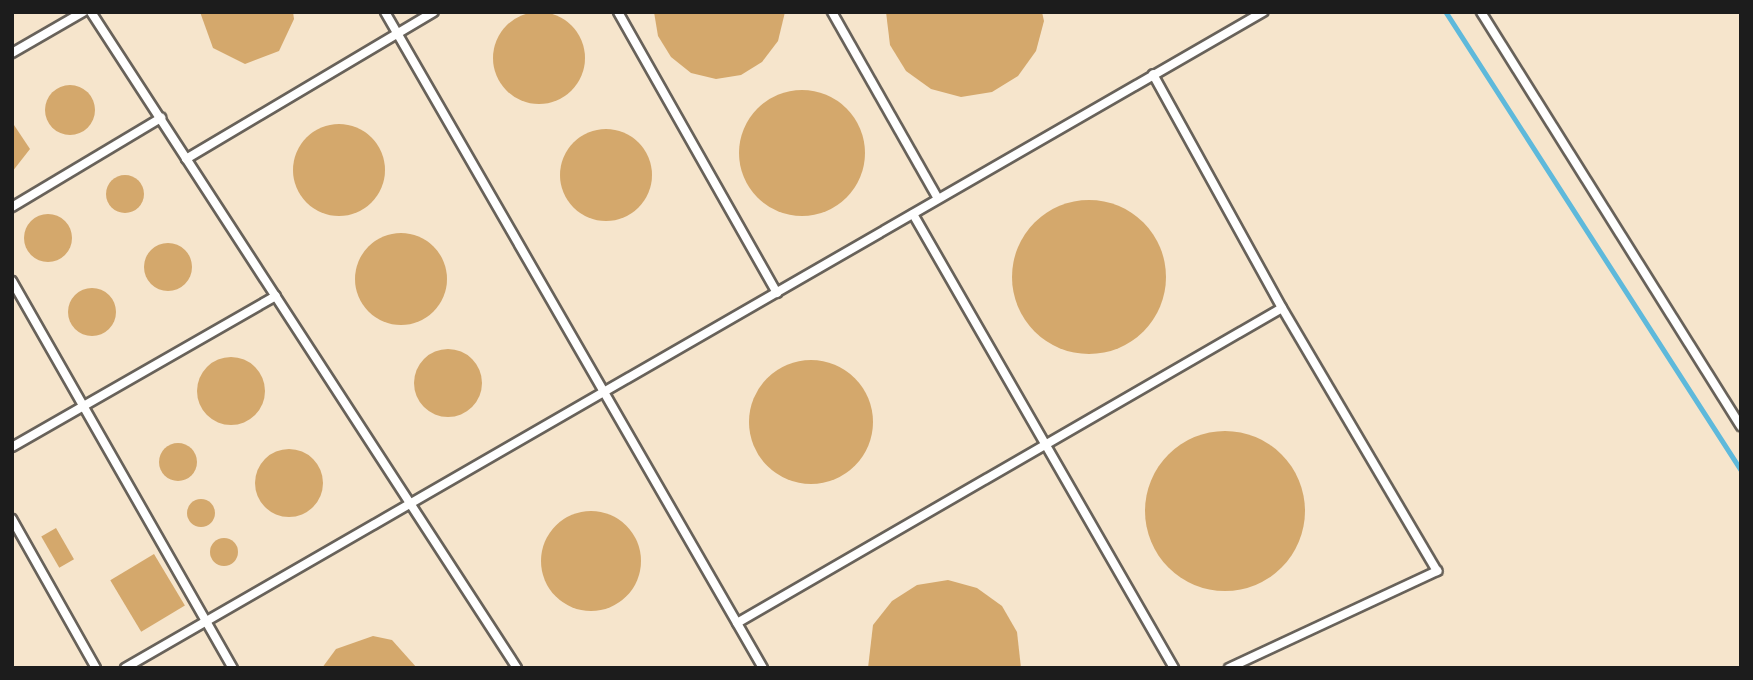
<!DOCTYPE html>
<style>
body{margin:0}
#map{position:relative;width:1753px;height:680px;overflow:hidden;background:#f6e5cc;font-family:"Comic Neue",sans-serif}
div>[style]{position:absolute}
.stream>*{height:4.5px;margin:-2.25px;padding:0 2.25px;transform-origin:2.25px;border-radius:2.25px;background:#5eb9db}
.building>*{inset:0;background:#d4a86c;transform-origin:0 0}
.round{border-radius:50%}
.roads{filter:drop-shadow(2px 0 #68625a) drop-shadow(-2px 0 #68625a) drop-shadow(0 2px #68625a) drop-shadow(0 -2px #68625a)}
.lane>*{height:8px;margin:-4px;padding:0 4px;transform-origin:4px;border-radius:4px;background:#fff}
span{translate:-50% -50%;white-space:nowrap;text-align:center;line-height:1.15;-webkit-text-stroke:6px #fbf7ec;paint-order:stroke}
.frame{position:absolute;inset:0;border:14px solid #1c1c1c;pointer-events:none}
</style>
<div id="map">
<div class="stream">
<i style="left:1446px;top:12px;width:545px;rotate:57.21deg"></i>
</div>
<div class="building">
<i class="round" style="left:493px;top:12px;width:92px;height:92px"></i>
<i style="clip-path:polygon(200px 12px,293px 12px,294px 19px,279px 51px,245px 64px,213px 48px)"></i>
<i style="clip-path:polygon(654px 12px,785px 12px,778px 41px,762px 62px,741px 75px,716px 79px,691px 73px,671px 57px,658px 36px)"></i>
<i style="clip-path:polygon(886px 12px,1042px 12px,1044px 21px,1036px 51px,1018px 76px,992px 92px,961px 97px,931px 89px,906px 71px,890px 45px)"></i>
<i class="round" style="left:45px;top:85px;width:50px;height:50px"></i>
<i class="round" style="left:739px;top:90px;width:126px;height:126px"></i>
<i style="clip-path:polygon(12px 122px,30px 149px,12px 172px)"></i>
<i class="round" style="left:293px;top:124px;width:92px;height:92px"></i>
<i class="round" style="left:560px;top:129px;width:92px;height:92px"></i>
<i class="round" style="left:106px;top:175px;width:38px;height:38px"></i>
<i class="round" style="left:1012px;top:200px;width:154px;height:154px"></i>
<i class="round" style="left:24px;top:214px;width:48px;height:48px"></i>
<i class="round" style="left:355px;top:233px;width:92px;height:92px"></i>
<i class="round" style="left:144px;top:243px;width:48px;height:48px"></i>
<i class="round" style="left:68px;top:288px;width:48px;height:48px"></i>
<i class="round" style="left:414px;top:349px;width:68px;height:68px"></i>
<i class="round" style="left:197px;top:357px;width:68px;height:68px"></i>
<i class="round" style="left:749px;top:360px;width:124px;height:124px"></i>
<i class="round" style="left:1145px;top:431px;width:160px;height:160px"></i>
<i class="round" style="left:159px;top:443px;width:38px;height:38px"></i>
<i class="round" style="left:255px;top:449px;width:68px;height:68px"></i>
<i class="round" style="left:187px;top:499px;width:28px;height:28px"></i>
<i class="round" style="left:541px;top:511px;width:100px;height:100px"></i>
<i style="left:56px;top:528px;width:36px;height:17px;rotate:60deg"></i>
<i class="round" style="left:210px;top:538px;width:28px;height:28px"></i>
<i style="left:154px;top:554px;width:60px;height:51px;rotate:59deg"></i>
<i style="clip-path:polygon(948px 580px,977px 588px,1002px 606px,1017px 632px,1021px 668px,868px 668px,873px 625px,892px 601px,917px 585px)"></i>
<i style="clip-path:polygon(373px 636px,392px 640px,417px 668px,322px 668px,336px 649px)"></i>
</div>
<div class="roads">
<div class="lane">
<i style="left:91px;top:12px;width:782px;rotate:57deg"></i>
<i style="left:385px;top:12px;width:757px;rotate:60.05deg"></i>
<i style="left:618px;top:12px;width:323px;rotate:60.5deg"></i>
<i style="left:832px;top:12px;width:213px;rotate:60.4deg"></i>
<i style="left:1481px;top:12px;width:489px;rotate:57.9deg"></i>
<i style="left:12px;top:53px;width:82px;rotate:-30deg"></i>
<i style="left:186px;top:159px;width:288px;rotate:-30.7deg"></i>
<i style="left:12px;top:207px;width:174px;rotate:-30.9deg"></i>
<i style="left:913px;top:214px;width:524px;rotate:60.11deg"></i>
<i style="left:12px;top:281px;width:446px;rotate:60.3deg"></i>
<i style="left:12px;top:447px;width:304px;rotate:-29.8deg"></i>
<i style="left:12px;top:519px;width:171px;rotate:60.6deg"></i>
<i style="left:737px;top:623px;width:629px;rotate:-30.03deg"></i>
<i style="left:1282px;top:308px;width:267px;rotate:-118.9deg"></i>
<i style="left:125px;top:668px;width:1314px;rotate:-29.96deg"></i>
<i style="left:1229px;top:668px;width:230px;rotate:-25deg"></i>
<i style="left:1437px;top:571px;width:305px;rotate:-120.5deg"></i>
</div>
</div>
<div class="frame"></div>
</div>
